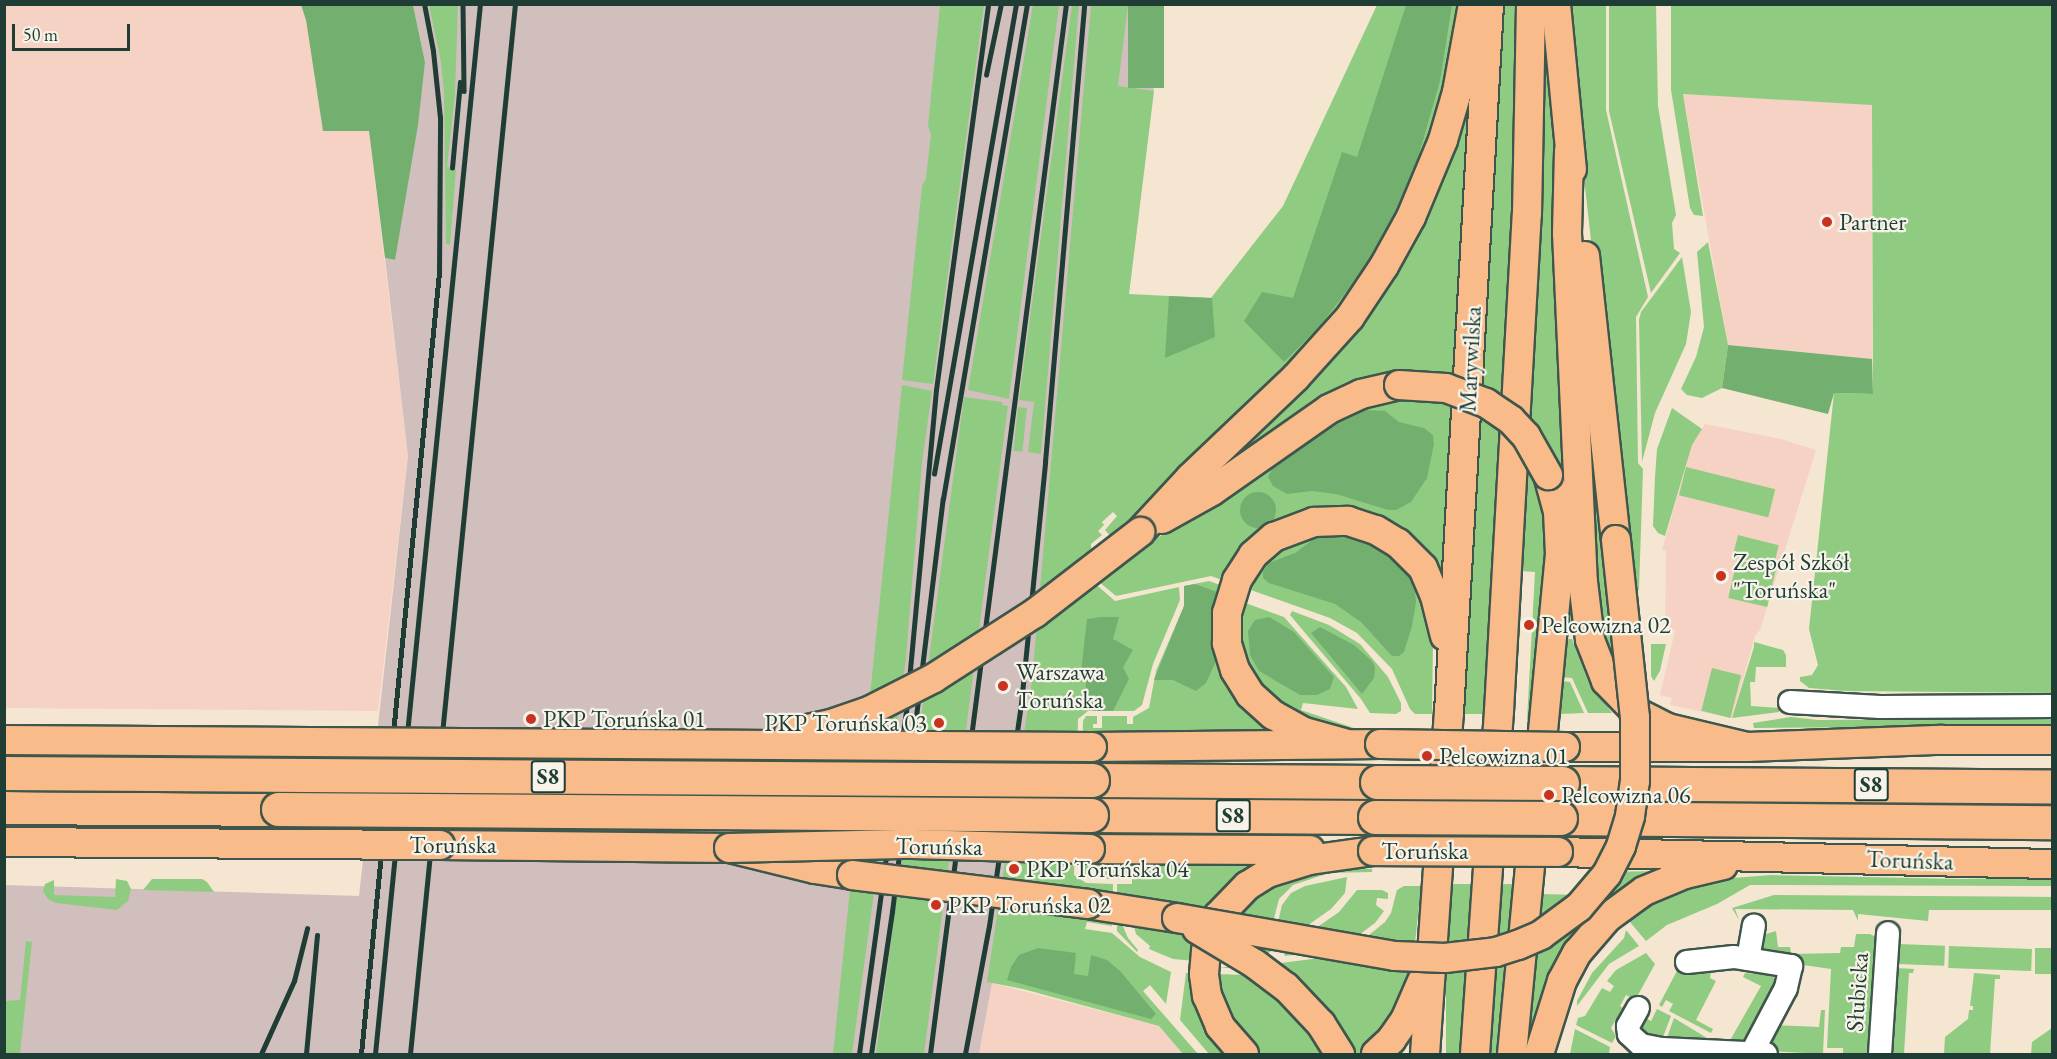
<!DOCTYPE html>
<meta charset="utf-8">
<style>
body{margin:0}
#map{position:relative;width:2057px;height:1059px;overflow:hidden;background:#f4e6d1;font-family:"EB Garamond",serif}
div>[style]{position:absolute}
.built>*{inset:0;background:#f6d2c4}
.industrial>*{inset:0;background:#d1bfbe}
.green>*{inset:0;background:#8fcc81;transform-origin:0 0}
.forest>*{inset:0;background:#73b06f;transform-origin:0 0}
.round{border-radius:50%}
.roads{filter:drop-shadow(2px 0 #3f564c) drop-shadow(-2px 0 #3f564c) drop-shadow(0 2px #3f564c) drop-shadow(0 -2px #3f564c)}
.minor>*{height:22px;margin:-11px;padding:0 11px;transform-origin:11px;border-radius:11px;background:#fff}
.major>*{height:28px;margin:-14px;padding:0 14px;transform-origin:14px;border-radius:14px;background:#fabb8b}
.highway>*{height:33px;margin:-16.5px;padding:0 16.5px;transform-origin:16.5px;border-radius:16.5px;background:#fabb8b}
.rail>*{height:4.5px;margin:-2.25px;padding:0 2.25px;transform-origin:2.25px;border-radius:2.25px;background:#1f3d34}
.bridges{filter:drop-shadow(2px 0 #3f564c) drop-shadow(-2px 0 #3f564c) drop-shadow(0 2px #3f564c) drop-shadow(0 -2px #3f564c)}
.major-bridge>*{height:28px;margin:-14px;padding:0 14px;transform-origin:14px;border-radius:14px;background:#fabb8b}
.highway-bridge>*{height:33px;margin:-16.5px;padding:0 16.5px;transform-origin:16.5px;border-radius:16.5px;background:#fabb8b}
.dots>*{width:16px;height:16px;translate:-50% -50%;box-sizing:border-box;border:3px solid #f7f3e8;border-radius:50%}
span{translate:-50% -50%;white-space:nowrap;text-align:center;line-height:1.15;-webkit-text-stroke:4.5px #f7f3e8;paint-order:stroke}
.shield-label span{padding:2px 4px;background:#f7f3e8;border:2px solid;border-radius:4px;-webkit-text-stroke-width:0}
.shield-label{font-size:22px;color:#1f3d34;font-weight:700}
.poi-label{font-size:24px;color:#1f3d34}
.left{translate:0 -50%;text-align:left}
.right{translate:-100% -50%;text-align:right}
.street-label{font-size:24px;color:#1f3d34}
.frame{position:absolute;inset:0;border:6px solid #1f3d34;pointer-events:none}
.scale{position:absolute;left:12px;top:24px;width:118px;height:27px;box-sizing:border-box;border:3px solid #1f3d34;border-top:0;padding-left:8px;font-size:18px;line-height:21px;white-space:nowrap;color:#1f3d34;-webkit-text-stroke:4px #f7f3e8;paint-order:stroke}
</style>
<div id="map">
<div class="built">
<i style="clip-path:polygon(4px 5px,301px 5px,306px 20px,323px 130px,369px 131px,408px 456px,378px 711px,5px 708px)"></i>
<i style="clip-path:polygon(1683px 94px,1872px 104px,1872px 359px,1728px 345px)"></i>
<i style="clip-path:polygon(1705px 424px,1781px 439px,1816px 450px,1760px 630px,1755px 636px,1732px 718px,1670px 705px,1672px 698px,1660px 695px,1675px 631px,1665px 629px,1666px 551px,1662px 550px,1692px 445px)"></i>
<i style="clip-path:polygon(992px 983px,1159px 1026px,1183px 1054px,979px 1054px)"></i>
</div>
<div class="industrial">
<i style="clip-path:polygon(413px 5px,1164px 5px,1130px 285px,1089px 545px,1000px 983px,992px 983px,979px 1054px,5px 1054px,5px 885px,359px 896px,408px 456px,385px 258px,394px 260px,425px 62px)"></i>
</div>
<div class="green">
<i style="clip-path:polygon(429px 5px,458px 5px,455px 94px,447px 167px,456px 169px,450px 245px,446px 244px,444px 92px,441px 62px)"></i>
<i style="clip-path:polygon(940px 5px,984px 5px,933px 384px,902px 380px,922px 186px,926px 178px,931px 134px,928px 126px)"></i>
<i style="clip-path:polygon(1033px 5px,1059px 5px,1009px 399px,968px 390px)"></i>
<i style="clip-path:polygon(1072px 5px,1079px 5px,1041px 454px,1028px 452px,1034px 402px,1019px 400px)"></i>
<i style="clip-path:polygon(1091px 5px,1128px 5px,1118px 86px,1154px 91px,1129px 294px,1211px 298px,1283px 206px,1377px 5px,1459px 5px,1447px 88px,1398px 224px,1331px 324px,1131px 521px,1112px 538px,1105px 530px,1117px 516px,1113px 512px,1102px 522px,1104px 525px,1098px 531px,1102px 535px,1091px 544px,1093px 582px,1115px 601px,1179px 587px,1180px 600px,1153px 664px,1142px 705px,1134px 711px,1088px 711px,1078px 719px,1074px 875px,1086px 883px,1113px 884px,1112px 926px,1087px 922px,1085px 929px,1112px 933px,1140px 957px,1171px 972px,1166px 1004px,1150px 985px,1143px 991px,1198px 1054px,1183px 1054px,1159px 1026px,1023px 989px,987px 982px,1032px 680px)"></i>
<i style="clip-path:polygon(1498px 5px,1523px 5px,1490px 714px,1457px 714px)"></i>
<i style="clip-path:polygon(1549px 5px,1588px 673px,1575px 633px,1568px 633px,1567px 639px,1572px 639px,1588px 681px,1612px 713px,1588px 713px,1572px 678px,1560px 677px,1550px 510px,1537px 720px,1527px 720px,1535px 572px,1521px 571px,1538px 24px)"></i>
<i style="clip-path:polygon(1573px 5px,1606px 5px,1606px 110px,1648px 297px,1636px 317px,1638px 463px,1643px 469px,1639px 590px,1633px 591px,1623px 527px,1575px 97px,1568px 6px,1571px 8px)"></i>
<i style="clip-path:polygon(1609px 5px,1656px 5px,1658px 106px,1676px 215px,1672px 223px,1674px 249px,1680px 253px,1651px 293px,1609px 111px)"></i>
<i style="clip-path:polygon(1671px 5px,2052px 5px,2052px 693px,1845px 691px,1809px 688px,1800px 681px,1800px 677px,1812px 675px,1818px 665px,1809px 629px,1834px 393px,1873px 394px,1872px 105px,1683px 94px,1703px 216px,1694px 215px,1690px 208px,1671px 90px)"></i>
<i style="clip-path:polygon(1474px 22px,1446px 596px,1337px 511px,1225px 581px,1211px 576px,1116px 596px,1098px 581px,1170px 529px,1400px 375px,1175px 504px,1360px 316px)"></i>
<i style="clip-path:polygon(1708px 242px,1728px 345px,1722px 388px,1702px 398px,1687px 395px,1681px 389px,1696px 357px,1704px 327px,1697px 252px)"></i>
<i style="clip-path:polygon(1682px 257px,1691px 312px,1686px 344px,1655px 413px,1642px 462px,1639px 320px,1641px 312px)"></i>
<i style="clip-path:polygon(1581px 306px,1620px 683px,1597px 635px)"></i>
<i style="clip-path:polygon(902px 385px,932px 391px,922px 463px,906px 658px,852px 1054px,833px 1054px)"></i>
<i style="clip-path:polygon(964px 397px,1002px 402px,1002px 405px,1008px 406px,924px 1054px,876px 1054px)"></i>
<i style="left:1018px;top:407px;width:9px;height:44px;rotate:6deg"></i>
<i style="clip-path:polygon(1672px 408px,1702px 429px,1692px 445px,1665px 536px,1658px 533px,1653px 526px,1655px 477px,1657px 449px)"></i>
<i style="left:1686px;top:467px;width:92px;height:29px;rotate:14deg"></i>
<i style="clip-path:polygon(1298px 535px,1371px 537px,1421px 585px,1433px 640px,1432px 714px,1415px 714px,1410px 709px,1392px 669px,1357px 633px,1330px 618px,1245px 588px,1254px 570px)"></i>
<i style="left:1738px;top:535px;width:42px;height:22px;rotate:14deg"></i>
<i style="left:1737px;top:560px;width:40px;height:39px;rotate:13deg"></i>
<i style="clip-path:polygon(1209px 581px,1223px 586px,1215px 624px,1292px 735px,1093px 736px,1090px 862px,1272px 861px,1195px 961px,1173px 959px,1149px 949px,1150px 946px,1136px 934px,1133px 923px,1122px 924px,1128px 938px,1138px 950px,1137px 952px,1117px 931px,1117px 884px,1132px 884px,1132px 873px,1127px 873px,1126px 879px,1101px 879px,1101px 870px,1090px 870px,1090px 874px,1096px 874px,1096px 879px,1080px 877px,1083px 721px,1086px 716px,1097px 716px,1097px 724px,1093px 724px,1093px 728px,1102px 728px,1102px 716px,1127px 716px,1127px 724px,1133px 724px,1133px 717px,1149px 708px,1156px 671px,1184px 606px,1184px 586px)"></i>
<i style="clip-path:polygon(1240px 601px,1284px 617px,1346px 687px,1358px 709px,1303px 703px,1301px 710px,1357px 729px,1337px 727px,1295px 717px,1248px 675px,1236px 625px)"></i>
<i style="clip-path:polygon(1292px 611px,1329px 625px,1360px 644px,1388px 677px,1401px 703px,1401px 711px,1396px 714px,1370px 713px,1361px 699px,1290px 615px)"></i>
<i style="clip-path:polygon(1754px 642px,1783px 650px,1786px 655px,1786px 667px,1756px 667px,1755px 682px,1750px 682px,1751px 706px,1779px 708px,1779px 712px,1732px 718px,1754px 647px)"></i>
<i style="clip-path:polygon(1651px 644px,1666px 644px,1660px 671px,1654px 681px,1651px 676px)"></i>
<i style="left:1712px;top:668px;width:30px;height:44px;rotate:14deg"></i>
<i style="clip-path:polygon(1563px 681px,1570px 682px,1584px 713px,1560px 714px)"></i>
<i style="clip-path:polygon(1791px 717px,1818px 720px,2052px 719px,2052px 726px,1754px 728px,1753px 723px)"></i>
<i style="clip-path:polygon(1329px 869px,1372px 869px,1372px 872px,1329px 873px,1293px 885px,1279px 899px,1271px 930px,1260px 947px,1254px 953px,1224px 962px,1213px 962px,1213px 955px,1253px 891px)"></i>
<i style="clip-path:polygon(1668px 871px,1613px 901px,1586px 872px)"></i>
<i style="clip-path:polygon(1772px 875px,1961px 879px,2052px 877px,2052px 886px,1750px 885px,1717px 904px,1667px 925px,1646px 941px,1624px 915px,1706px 880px)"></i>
<i style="clip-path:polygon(1347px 877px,1345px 893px,1331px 909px,1247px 968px,1220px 968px,1238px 965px,1265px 950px,1277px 926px,1282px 905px,1291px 893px,1305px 886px)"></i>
<i style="clip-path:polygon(116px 879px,127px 881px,131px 889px,128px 901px,117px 910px,56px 903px,48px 899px,43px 891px,45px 884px,54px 880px,54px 895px,115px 897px)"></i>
<i style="clip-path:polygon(152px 879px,202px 879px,207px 882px,214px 892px,143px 890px)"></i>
<i style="left:1446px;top:884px;width:33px;height:170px"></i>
<i style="clip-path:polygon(1496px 884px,1520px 884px,1504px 1054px,1483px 1054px)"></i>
<i style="clip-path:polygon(1404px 886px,1421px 886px,1411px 981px,1407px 998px,1364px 1054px,1258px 1054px,1246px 1045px,1218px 993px,1216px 974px,1246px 975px,1273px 964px,1328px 957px,1358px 944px,1385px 922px,1391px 913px,1397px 890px)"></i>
<i style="clip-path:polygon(1357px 890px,1382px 890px,1388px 893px,1388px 899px,1377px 898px,1376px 905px,1384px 911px,1375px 923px,1352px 940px,1326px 951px,1285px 956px,1283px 951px,1339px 912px)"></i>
<i style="clip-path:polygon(1540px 894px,1582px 895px,1601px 909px,1537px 1033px,1518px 1054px)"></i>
<i style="clip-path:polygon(1774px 895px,2052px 897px,2052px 910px,1929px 910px,1928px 921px,1858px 914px,1858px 921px,1853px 910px,1735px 909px,1739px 920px,1732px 908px)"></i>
<i style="clip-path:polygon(1626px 930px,1639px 946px,1609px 964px,1577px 1006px,1577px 1001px,1592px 973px,1624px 938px)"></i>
<i style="clip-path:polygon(1776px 931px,1778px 947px,1790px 947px,1791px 954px,1840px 953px,1841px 947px,1854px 947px,1856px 934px,1870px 934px,1878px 938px,1872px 1054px,1843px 1054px,1843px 1048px,1827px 1048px,1831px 969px,1796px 964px,1762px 953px,1763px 935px)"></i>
<i style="clip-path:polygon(26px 941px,32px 942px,20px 1054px,5px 1054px,5px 1001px,20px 1000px)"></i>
<i style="left:1898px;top:944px;width:47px;height:20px;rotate:2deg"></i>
<i style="left:1949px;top:946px;width:83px;height:22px;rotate:2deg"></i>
<i style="left:2052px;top:948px;width:26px;height:17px;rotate:90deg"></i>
<i style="clip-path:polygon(1646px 953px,1655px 964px,1638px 995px,1644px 1000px,1640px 1002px,1626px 995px,1620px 1006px,1624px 1009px,1620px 1017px,1625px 1020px,1624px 1022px,1616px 1019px,1611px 1028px,1616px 1036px,1612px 1043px,1576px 1025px,1578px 1018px,1585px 1016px,1602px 988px,1610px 992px,1614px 986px,1607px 981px,1616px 970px)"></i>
<i style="clip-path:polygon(1729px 965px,1711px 971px,1710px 978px,1716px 981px,1696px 1020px,1713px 1029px,1711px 1033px,1669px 1011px,1673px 1004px,1666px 1000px,1662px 1007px,1659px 1005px,1679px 967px)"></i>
<i style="clip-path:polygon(1896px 968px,1914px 969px,1913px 973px,1909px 973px,1904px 1054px,1891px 1054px)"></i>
<i style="clip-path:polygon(1186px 973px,1194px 973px,1234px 1054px,1209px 1054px,1180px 1020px)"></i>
<i style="clip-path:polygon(1745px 973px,1770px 975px,1783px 985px,1751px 1041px,1711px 1048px,1717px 1038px,1728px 1044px,1761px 986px,1743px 977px)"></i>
<i style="clip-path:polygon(1974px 973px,2000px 975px,2000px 979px,1995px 979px,1990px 1054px,1944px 1054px,1945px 1037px,1968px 1019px,1969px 1010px,1973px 1010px,1973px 1006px,1970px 1006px)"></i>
<i style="clip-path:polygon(1657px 1009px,1671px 1016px,1660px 1045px,1636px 1028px,1640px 1015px,1651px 1021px)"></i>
<i style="clip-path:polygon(1821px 1010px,1825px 1010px,1823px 1054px,1768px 1051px,1771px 1025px,1819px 1027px)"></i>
<i style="clip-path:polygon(1674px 1018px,1707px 1038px,1708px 1041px,1664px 1046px)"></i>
<i style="clip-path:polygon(2052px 1028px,2052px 1054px,2031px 1054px,2032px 1042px)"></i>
<i style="clip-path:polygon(1575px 1029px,1610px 1047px,1609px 1054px,1570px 1054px)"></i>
</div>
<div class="forest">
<i style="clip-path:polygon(301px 5px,413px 5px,425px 62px,418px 125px,395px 260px,385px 258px,369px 131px,323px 131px,306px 20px)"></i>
<i style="left:1128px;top:5px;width:36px;height:83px"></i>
<i style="clip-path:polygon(1406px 5px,1452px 5px,1440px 81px,1418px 158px,1393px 218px,1360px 274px,1319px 327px,1284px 362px,1244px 321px,1262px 292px,1293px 298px,1342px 152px,1357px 157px)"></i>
<i style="clip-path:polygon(1169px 296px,1212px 298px,1215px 337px,1165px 358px)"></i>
<i style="clip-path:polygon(1728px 345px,1872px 359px,1873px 394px,1834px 393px,1828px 414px,1722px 388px)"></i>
<i style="clip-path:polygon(1366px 410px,1385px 411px,1399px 422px,1424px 428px,1433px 435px,1434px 444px,1427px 478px,1411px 502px,1396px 510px,1388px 510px,1336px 494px,1312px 491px,1287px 494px,1273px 486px,1268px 477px,1275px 463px,1338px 420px)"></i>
<i class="round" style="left:1240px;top:492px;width:36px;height:36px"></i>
<i style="clip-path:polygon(1329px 533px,1345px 533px,1380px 545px,1407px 569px,1415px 591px,1416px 602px,1412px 626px,1404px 652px,1399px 656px,1392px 656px,1361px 622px,1335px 604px,1269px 583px,1263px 578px,1263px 572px,1269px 563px,1295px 553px,1314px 539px)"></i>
<i style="clip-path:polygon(1195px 584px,1220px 593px,1216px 661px,1206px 683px,1196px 691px,1173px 680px,1154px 680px,1184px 606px,1184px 586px)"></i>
<i style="clip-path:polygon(1101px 617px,1119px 617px,1113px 639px,1133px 650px,1123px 667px,1129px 679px,1113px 711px,1092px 711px,1085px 699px,1086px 681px,1080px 681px,1087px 619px)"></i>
<i style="clip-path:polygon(1269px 617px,1294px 632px,1334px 677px,1330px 689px,1317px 695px,1300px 695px,1259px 671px,1250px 655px,1248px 631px,1255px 620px)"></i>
<i style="clip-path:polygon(1320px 627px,1354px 645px,1372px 661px,1375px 667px,1374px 678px,1362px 694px,1311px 633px)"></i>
<i style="clip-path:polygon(1038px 948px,1076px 953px,1074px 974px,1088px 976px,1091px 955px,1107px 960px,1121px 972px,1156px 1014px,1151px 1019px,1007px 980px,1011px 967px,1019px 955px)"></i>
</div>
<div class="roads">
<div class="minor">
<i style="left:1790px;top:702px;width:90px;rotate:3.2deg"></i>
<i style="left:1880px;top:707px;width:172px;rotate:-0.3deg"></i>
<i style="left:1748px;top:959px;width:34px;rotate:-80deg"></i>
<i style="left:1687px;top:962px;width:47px;rotate:-6.1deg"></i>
<i style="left:1734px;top:957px;width:58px;rotate:9deg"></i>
<i style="left:1791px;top:966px;width:23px;rotate:103deg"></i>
<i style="left:1786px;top:988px;width:75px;rotate:117.9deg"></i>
<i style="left:1638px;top:1008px;width:21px;rotate:119deg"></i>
<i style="left:1628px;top:1026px;width:8px;rotate:83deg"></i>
<i style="left:1629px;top:1034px;width:16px;rotate:43deg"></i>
<i style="left:1641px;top:1045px;width:21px;rotate:11deg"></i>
<i style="left:1660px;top:1054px;width:5px;rotate:-68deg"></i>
<i style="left:1662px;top:1049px;width:104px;rotate:2.8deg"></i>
<i style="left:1880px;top:1054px;width:121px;rotate:-86.2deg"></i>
</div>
<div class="major">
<i style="left:1556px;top:4px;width:166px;rotate:84.5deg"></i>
<i style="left:1569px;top:151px;width:82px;rotate:91.4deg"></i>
<i style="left:1567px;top:233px;width:349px;rotate:87.4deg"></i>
<i style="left:1583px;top:582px;width:58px;rotate:83.1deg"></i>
<i style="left:1590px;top:640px;width:44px;rotate:68.7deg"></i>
<i style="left:1606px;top:681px;width:43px;rotate:45.9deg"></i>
<i style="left:1636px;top:712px;width:36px;rotate:27deg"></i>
<i style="left:1668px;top:728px;width:81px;rotate:13.5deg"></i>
<i style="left:1585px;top:256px;width:286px;rotate:83.8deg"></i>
<i style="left:1162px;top:519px;width:57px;rotate:-29.2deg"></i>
<i style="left:1212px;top:491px;width:143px;rotate:-35deg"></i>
<i style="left:1329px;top:409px;width:35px;rotate:-25deg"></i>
<i style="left:1361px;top:394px;width:39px;rotate:-13deg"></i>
<i style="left:1140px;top:532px;width:74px;rotate:-47.2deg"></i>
<i style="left:1190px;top:478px;width:146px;rotate:-43.6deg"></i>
<i style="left:1296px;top:377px;width:81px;rotate:-48deg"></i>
<i style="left:1350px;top:317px;width:61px;rotate:-56.3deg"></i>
<i style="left:1384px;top:266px;width:56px;rotate:-61.1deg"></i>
<i style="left:1411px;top:217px;width:83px;rotate:-67.4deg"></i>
<i style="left:1443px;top:140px;width:50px;rotate:-73.7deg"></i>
<i style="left:1457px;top:92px;width:89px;rotate:-79.7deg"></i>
<i style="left:1344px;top:743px;width:41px;rotate:-164.6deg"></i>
<i style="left:1304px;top:732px;width:35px;rotate:-151deg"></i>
<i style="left:1273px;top:715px;width:31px;rotate:-138deg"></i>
<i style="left:1250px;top:694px;width:28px;rotate:-122deg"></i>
<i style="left:1235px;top:670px;width:28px;rotate:-107deg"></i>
<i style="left:1227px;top:643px;width:30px;rotate:-90deg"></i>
<i style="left:1227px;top:613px;width:34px;rotate:-73deg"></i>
<i style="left:1237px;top:580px;width:30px;rotate:-57deg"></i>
<i style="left:1253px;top:555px;width:28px;rotate:-41deg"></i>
<i style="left:1274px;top:537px;width:43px;rotate:-20.6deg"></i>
<i style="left:1314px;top:522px;width:34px;rotate:-2deg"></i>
<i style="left:1348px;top:521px;width:29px;rotate:18deg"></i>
<i style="left:1376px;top:530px;width:26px;rotate:31deg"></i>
<i style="left:1398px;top:543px;width:35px;rotate:45deg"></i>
<i style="left:1423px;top:568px;width:30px;rotate:67deg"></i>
<i style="left:1435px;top:596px;width:41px;rotate:76deg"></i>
<i style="left:1092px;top:747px;width:288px;rotate:-0.6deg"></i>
<i style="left:1565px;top:747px;width:182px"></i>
<i style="left:1747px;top:747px;width:195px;rotate:-2.1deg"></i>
<i style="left:1942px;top:740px;width:110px"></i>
<i style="left:440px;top:845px;width:289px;rotate:0.6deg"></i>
<i style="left:729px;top:848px;width:89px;rotate:13.7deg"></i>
<i style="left:815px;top:869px;width:37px;rotate:9deg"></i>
<i style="left:1090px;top:849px;width:220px;rotate:0.3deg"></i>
<i style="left:1558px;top:852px;width:494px;rotate:1.4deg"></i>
<i style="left:1088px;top:904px;width:90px;rotate:8.9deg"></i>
<i style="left:1244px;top:1054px;width:37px;rotate:-131deg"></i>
<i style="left:1220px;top:1026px;width:33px;rotate:-113deg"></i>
<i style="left:1207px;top:996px;width:22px;rotate:-98deg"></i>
<i style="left:1204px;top:974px;width:23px;rotate:-85deg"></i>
<i style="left:1206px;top:951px;width:21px;rotate:-76deg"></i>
<i style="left:1211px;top:931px;width:17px;rotate:-65deg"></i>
<i style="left:1218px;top:916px;width:42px;rotate:-46deg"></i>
<i style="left:1247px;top:886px;width:25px;rotate:-32deg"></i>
<i style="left:1268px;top:873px;width:44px;rotate:-17.2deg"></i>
<i style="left:1310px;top:860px;width:64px;rotate:-8.1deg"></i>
<i style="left:1376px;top:1054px;width:21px;rotate:-43deg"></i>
<i style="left:1391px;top:1040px;width:24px;rotate:-55deg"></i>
<i style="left:1405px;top:1020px;width:43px;rotate:-66.4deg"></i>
<i style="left:1425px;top:1054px;width:342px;rotate:-86deg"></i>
<i style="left:1449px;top:713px;width:710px;rotate:-86.77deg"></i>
<i style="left:1475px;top:1054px;width:344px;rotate:-86deg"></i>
<i style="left:1499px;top:711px;width:498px;rotate:-86.8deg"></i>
<i style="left:1527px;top:214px;width:210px;rotate:-88.9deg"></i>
<i style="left:1512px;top:1054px;width:502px;rotate:-84.52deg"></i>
<i style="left:1560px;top:554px;width:42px;rotate:-92.7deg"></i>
<i style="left:1558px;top:512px;width:38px;rotate:-105deg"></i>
<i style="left:1539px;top:1054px;width:77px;rotate:-72.5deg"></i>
<i style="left:1562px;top:981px;width:32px;rotate:-62deg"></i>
<i style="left:1577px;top:953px;width:46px;rotate:-49.4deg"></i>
<i style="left:1607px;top:918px;width:46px;rotate:-36.1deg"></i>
<i style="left:1644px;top:891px;width:44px;rotate:-22.5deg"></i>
<i style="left:1685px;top:874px;width:39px;rotate:-13deg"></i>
</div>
<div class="highway">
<i style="left:1092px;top:780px;width:285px;rotate:0.4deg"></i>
<i style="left:1562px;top:783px;width:490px;rotate:0.4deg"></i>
<i style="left:4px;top:807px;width:274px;rotate:0.4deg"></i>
<i style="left:1091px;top:815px;width:284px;rotate:0.4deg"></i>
<i style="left:1560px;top:818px;width:492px;rotate:0.5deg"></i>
</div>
</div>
<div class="rail">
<i style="left:463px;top:4px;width:87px;rotate:89.3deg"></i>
<i style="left:986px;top:75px;width:73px;rotate:-78.1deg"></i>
<i style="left:452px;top:168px;width:86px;rotate:-84.7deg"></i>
<i style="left:934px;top:474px;width:477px;rotate:-80.1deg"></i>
<i style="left:261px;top:1054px;width:80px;rotate:-65.7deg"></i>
<i style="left:294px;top:981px;width:54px;rotate:-76deg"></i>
<i style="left:306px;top:1054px;width:119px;rotate:-84.7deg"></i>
<i style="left:361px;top:1054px;width:785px;rotate:-84.3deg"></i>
<i style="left:439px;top:273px;width:155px;rotate:-89.6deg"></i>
<i style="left:440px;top:118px;width:67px;rotate:-96deg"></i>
<i style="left:433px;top:51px;width:48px;rotate:-100.8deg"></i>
<i style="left:375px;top:1054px;width:1055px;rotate:-84.29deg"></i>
<i style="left:410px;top:1054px;width:1055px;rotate:-84.29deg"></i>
<i style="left:859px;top:1054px;width:344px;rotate:-82.2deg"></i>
<i style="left:906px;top:713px;width:324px;rotate:-84.7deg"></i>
<i style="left:936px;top:390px;width:389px;rotate:-82.3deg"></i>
<i style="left:871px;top:1054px;width:144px;rotate:-81.6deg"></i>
<i style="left:892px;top:912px;width:416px;rotate:-83deg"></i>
<i style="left:943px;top:499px;width:502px;rotate:-80.37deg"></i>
<i style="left:930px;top:1054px;width:1059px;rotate:-82.62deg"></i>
<i style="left:965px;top:1054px;width:130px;rotate:-79.4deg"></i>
<i style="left:989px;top:926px;width:224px;rotate:-81.8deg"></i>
<i style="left:1021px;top:704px;width:243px;rotate:-84.3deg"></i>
<i style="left:1045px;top:462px;width:460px;rotate:-85.1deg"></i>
</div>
<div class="bridges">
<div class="major-bridge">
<i style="left:1399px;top:385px;width:47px;rotate:3.7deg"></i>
<i style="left:1446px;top:388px;width:43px;rotate:20.6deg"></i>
<i style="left:1486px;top:403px;width:30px;rotate:34deg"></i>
<i style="left:1511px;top:420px;width:22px;rotate:47deg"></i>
<i style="left:1526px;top:436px;width:45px;rotate:60.6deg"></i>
<i style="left:789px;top:733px;width:43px;rotate:-12.1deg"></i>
<i style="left:831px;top:724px;width:40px;rotate:-18.9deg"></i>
<i style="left:869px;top:711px;width:73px;rotate:-26.9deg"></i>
<i style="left:934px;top:678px;width:120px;rotate:-32.8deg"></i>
<i style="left:1035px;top:613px;width:133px;rotate:-37.6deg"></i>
<i style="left:4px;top:740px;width:1088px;rotate:0.37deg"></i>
<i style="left:1380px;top:744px;width:185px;rotate:0.9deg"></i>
<i style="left:4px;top:842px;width:436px;rotate:0.4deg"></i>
<i style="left:729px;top:848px;width:183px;rotate:-1.3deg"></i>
<i style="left:912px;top:844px;width:178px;rotate:1.6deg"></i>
<i style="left:1373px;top:851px;width:185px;rotate:0.3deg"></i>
<i style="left:852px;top:875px;width:238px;rotate:7deg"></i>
<i style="left:1177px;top:918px;width:221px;rotate:9.9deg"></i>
<i style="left:1395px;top:956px;width:50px;rotate:2.3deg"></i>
<i style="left:1445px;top:958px;width:51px;rotate:-6.7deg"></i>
<i style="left:1496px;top:952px;width:23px;rotate:-18deg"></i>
<i style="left:1518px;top:945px;width:25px;rotate:-23deg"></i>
<i style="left:1541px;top:935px;width:47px;rotate:-36.4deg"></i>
<i style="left:1579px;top:907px;width:43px;rotate:-49.7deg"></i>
<i style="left:1607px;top:874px;width:31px;rotate:-63deg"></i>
<i style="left:1621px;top:846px;width:31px;rotate:-73deg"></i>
<i style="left:1630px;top:816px;width:35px;rotate:-82deg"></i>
<i style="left:1635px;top:781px;width:63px;rotate:-90deg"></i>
<i style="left:1635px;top:718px;width:179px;rotate:-96.1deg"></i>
<i style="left:1197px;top:929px;width:68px;rotate:31.1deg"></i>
<i style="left:1255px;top:964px;width:39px;rotate:37deg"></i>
<i style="left:1286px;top:987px;width:51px;rotate:46.6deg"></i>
<i style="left:1321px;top:1024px;width:36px;rotate:58deg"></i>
</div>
<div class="highway-bridge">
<i style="left:4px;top:773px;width:1088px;rotate:0.37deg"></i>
<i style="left:1377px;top:782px;width:185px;rotate:0.3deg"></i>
<i style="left:278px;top:809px;width:813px;rotate:0.42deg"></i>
<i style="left:1375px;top:817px;width:185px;rotate:0.3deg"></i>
</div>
</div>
<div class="dots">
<i style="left:1827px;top:222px;background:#c8321e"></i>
<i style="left:1721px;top:576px;background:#c8321e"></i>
<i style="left:1529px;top:625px;background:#c8321e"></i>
<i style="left:1003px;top:686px;background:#c8321e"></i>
<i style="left:531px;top:719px;background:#c8321e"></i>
<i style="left:939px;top:723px;background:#c8321e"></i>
<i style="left:1427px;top:756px;background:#c8321e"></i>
<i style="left:1549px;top:795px;background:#c8321e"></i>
<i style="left:1014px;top:869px;background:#c8321e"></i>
<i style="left:936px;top:905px;background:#c8321e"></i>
</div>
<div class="shield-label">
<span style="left:548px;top:777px">S8</span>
<span style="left:1871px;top:785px">S8</span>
<span style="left:1233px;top:816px">S8</span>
</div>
<div class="poi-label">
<span class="left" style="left:1839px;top:222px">Partner</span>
<span class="left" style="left:1733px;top:576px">Zespół Szkół<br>"Toruńska"</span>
<span class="left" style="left:1541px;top:625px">Pelcowizna 02</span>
<span class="left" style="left:1016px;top:686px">Warszawa<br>Toruńska</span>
<span class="left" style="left:543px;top:719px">PKP Toruńska 01</span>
<span class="right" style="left:927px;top:723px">PKP Toruńska 03</span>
<span class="left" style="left:1439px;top:756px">Pelcowizna 01</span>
<span class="left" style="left:1561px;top:795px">Pelcowizna 06</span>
<span class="left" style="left:1026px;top:869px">PKP Toruńska 04</span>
<span class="left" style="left:948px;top:905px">PKP Toruńska 02</span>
</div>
<div class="street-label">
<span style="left:1470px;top:359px;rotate:-87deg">Marywilska</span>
<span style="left:453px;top:845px">Toruńska</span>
<span style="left:939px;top:846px;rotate:1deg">Toruńska</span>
<span style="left:1425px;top:851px">Toruńska</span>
<span style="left:1910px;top:860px;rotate:2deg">Toruńska</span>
<span style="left:1857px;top:992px;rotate:-86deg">Słubicka</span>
</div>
<div class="frame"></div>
<div class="scale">50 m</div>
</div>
